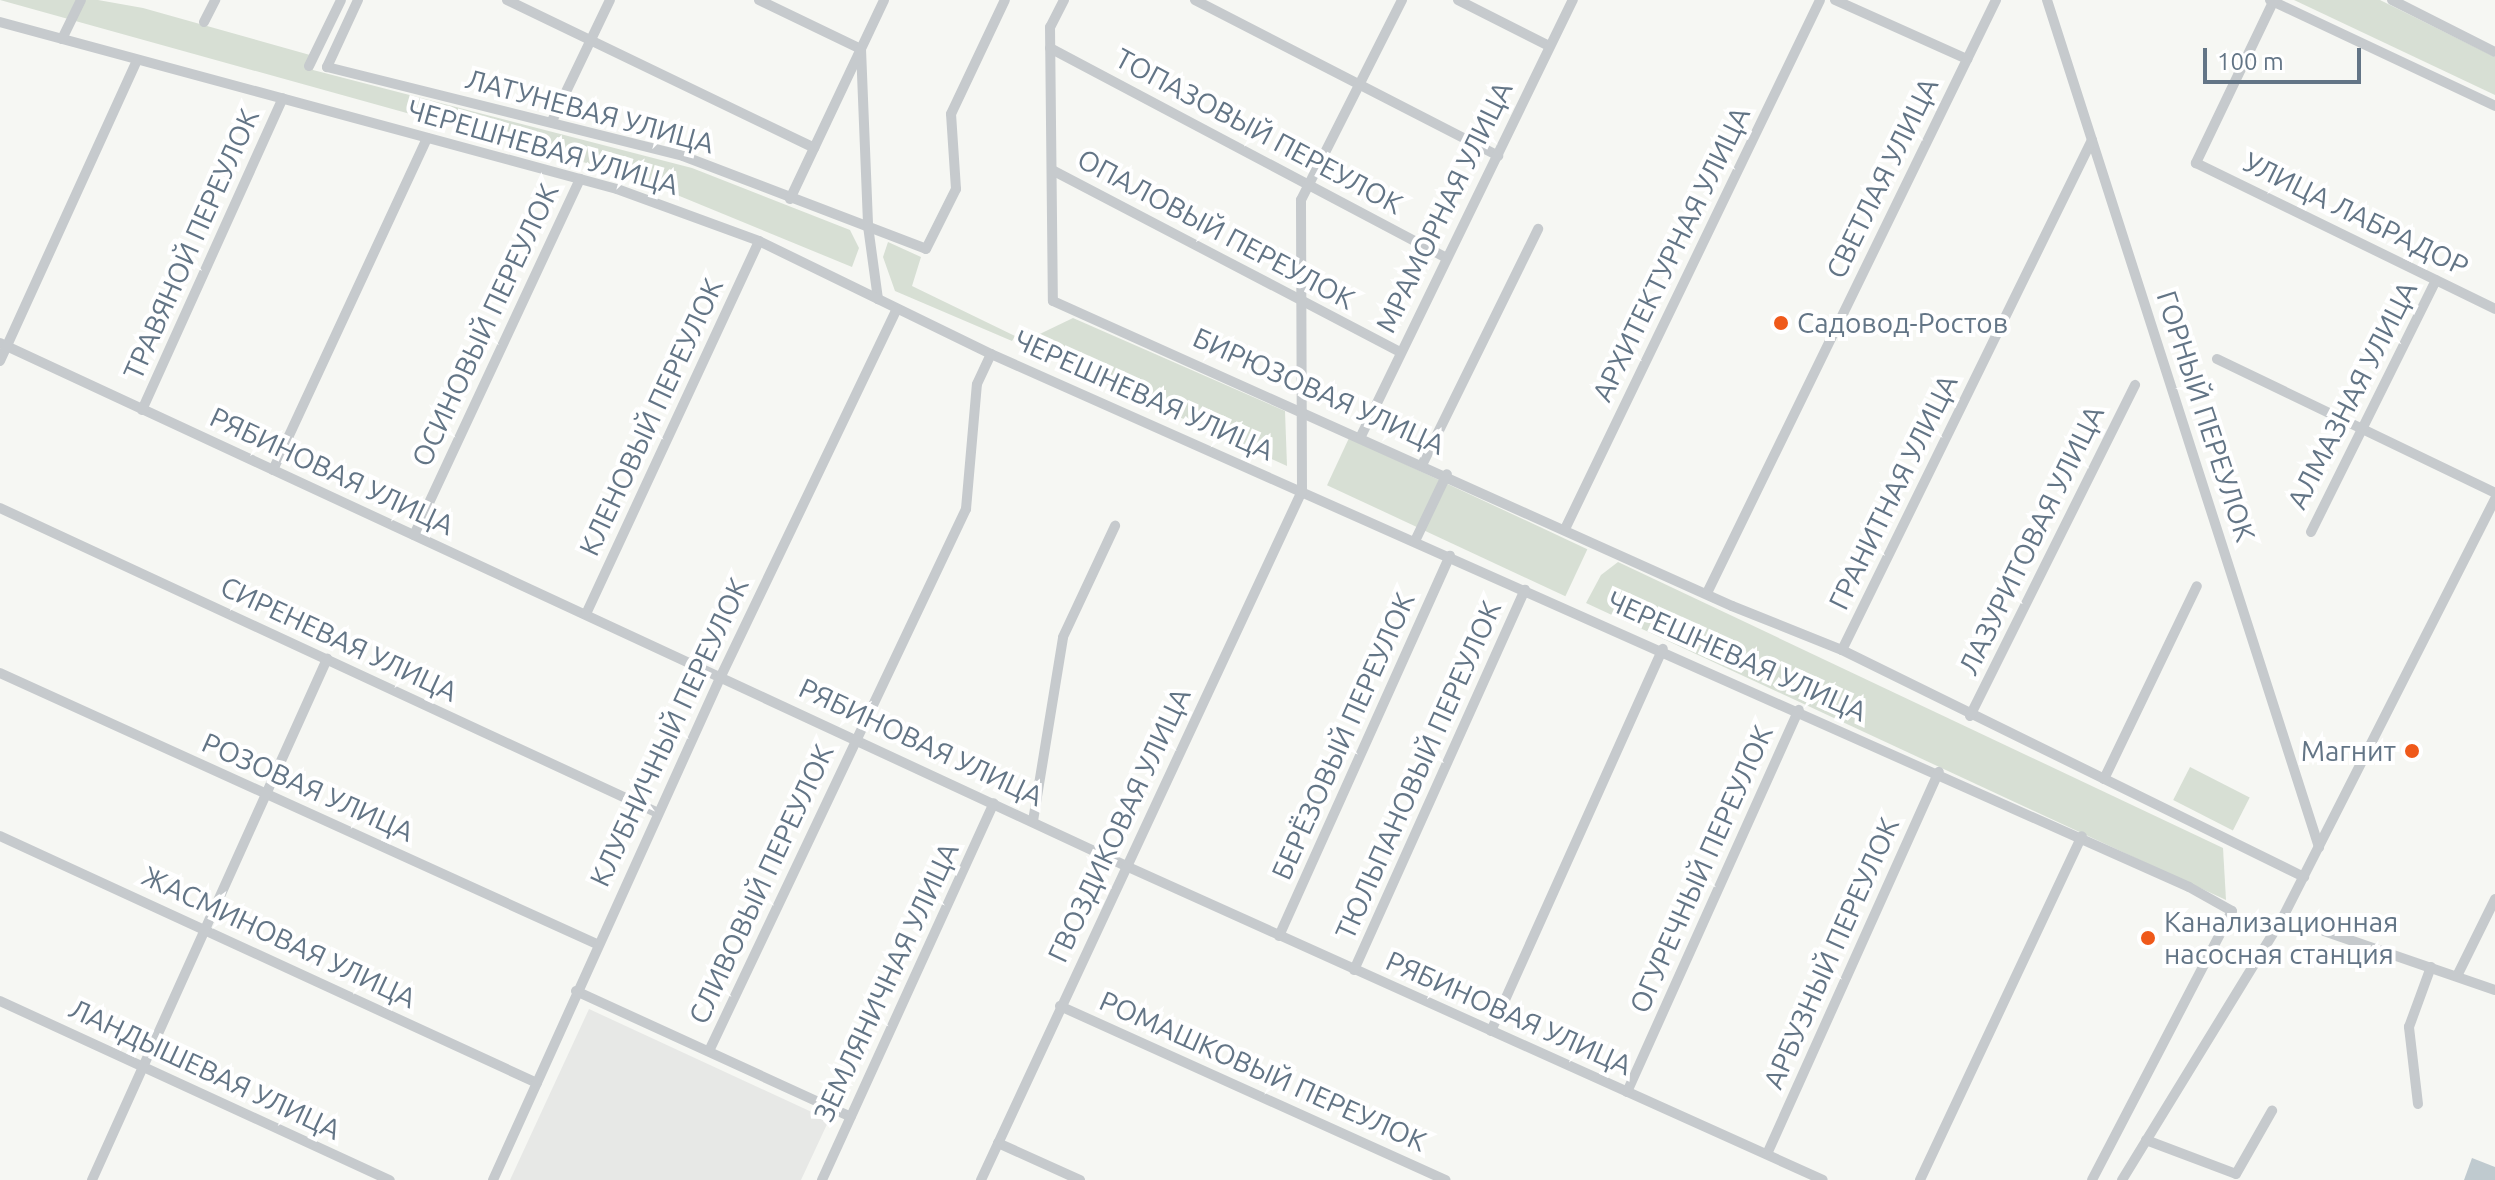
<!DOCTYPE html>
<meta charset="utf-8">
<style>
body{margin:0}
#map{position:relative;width:2495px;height:1180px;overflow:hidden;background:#f6f7f3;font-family:Ubuntu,sans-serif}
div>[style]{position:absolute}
.built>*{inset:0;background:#e7e8e6}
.green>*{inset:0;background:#d7dfd4;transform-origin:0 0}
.water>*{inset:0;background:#bfcacf}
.minor>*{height:10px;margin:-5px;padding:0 5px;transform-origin:5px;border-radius:5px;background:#c6cacd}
.dots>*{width:22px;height:22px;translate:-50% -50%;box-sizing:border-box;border:4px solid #fff;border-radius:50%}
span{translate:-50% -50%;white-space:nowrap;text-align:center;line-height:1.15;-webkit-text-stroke:8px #fff;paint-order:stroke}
.street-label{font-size:28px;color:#637586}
.poi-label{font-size:28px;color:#637586}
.left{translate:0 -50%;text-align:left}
.right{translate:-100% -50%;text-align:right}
.scale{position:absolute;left:2203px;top:48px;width:158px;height:36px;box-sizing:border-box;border:4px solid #637586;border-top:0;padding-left:10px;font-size:24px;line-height:28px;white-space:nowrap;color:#637586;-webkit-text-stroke:6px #fff;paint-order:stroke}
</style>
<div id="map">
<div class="built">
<i style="clip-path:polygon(589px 1009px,829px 1120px,801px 1180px,510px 1180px)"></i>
</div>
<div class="green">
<i style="clip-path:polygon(0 0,98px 0,143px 8px,310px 55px,313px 70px,692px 168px,850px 230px,859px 248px,852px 267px,626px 174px)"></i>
<i style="clip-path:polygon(2294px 0,2380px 0,2495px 57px,2495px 95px)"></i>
<i style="clip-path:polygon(888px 242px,921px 257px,912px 286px,1015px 336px,1012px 341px,895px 291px,883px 257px)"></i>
<i style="clip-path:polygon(1073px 318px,1285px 411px,1287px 466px,1019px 344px)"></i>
<i style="left:1349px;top:438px;width:263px;height:52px;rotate:25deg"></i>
<i style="clip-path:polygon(1618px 562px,2223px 848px,2226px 900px,1586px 603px,1601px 575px)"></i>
<i style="left:2190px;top:767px;width:67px;height:37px;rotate:27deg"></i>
</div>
<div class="water">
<i style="clip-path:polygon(2472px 1158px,2495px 1167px,2495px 1180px,2464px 1180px)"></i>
</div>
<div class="minor">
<i style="left:358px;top:0;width:74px;rotate:114.8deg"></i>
<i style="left:327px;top:67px;width:367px;rotate:14deg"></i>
<i style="left:683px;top:156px;width:260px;rotate:20.9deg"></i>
<i style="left:926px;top:249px;width:67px;rotate:-63.4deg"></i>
<i style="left:956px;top:189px;width:75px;rotate:-93.8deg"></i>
<i style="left:951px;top:114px;width:126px;rotate:-64.7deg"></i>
<i style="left:507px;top:0;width:341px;rotate:25.7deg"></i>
<i style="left:759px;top:0;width:113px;rotate:25.7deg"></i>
<i style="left:861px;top:49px;width:177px;rotate:87.7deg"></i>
<i style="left:868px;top:226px;width:74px;rotate:82.2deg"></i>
<i style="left:1064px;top:0;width:30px;rotate:117deg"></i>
<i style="left:1050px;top:27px;width:274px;rotate:89.4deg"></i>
<i style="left:1053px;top:301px;width:744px;rotate:24.19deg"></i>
<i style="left:1732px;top:606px;width:118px;rotate:21.8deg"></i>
<i style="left:1842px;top:650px;width:515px;rotate:26.17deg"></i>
<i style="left:1195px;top:0;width:341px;rotate:27.2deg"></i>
<i style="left:1458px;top:0;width:102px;rotate:26.8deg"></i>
<i style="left:1835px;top:0;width:145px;rotate:24.1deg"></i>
<i style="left:2047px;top:0;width:890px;rotate:72.2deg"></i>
<i style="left:2270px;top:0;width:249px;rotate:25.2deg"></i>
<i style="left:2274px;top:0;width:181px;rotate:115.6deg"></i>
<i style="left:2196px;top:163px;width:333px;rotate:26deg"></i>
<i style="left:2392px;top:0;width:115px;rotate:26.8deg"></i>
<i style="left:0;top:22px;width:639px;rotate:15.15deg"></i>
<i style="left:617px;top:189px;width:151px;rotate:20.1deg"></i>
<i style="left:759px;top:241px;width:258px;rotate:26deg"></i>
<i style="left:991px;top:354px;width:1311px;rotate:23.98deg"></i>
<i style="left:2189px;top:887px;width:49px;rotate:29.2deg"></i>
<i style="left:2232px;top:911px;width:303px;rotate:117.5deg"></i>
<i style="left:204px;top:22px;width:25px;rotate:-63deg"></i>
<i style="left:62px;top:39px;width:43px;rotate:-64deg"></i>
<i style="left:1050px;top:48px;width:448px;rotate:27.9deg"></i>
<i style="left:309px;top:66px;width:73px;rotate:-64.1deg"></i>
<i style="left:552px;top:121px;width:134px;rotate:-64.4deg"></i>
<i style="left:1052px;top:170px;width:393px;rotate:27.6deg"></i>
<i style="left:790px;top:199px;width:220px;rotate:-64.7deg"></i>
<i style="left:0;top:343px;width:1242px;rotate:24.91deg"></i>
<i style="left:1126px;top:866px;width:764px;rotate:24.25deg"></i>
<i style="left:2217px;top:359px;width:309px;rotate:25.7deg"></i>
<i style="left:0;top:361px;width:328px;rotate:-65.5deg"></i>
<i style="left:142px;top:410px;width:342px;rotate:-65.7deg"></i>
<i style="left:1361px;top:436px;width:485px;rotate:-64.1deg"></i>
<i style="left:1423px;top:463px;width:261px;rotate:-63.8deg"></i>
<i style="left:273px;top:470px;width:366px;rotate:-65.1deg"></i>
<i style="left:0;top:508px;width:725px;rotate:24.87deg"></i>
<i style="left:1565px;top:529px;width:587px;rotate:-64.26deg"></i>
<i style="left:2311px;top:532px;width:281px;rotate:-63.6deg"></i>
<i style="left:414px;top:535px;width:393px;rotate:-65deg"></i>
<i style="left:1415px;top:541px;width:74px;rotate:-64.5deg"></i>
<i style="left:1707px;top:593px;width:660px;rotate:-64.02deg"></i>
<i style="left:586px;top:614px;width:411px;rotate:-65.1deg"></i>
<i style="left:1842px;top:650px;width:568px;rotate:-63.89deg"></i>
<i style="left:0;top:673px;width:656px;rotate:24.42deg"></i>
<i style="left:1970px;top:716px;width:370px;rotate:-63.5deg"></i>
<i style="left:2104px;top:779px;width:214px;rotate:-64.3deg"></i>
<i style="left:1033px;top:821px;width:186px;rotate:-80.7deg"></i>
<i style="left:1063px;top:637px;width:123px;rotate:-64.9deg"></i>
<i style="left:0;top:836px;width:591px;rotate:24.7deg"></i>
<i style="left:2283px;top:917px;width:469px;rotate:-63.1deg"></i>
<i style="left:1279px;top:936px;width:417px;rotate:-65.8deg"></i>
<i style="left:1354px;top:970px;width:417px;rotate:-65.8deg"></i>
<i style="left:2457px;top:976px;width:86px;rotate:-63.7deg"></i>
<i style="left:576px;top:991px;width:302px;rotate:24.6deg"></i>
<i style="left:0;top:1001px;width:429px;rotate:24.7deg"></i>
<i style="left:1060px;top:1006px;width:423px;rotate:24.3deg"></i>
<i style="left:1491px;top:1031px;width:419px;rotate:-65.8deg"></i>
<i style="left:709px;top:1051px;width:600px;rotate:-64.63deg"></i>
<i style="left:966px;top:509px;width:125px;rotate:-85deg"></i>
<i style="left:977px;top:384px;width:33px;rotate:-65deg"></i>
<i style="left:1627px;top:1092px;width:419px;rotate:-65.8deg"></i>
<i style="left:2418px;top:1104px;width:78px;rotate:-96.7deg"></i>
<i style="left:2409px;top:1027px;width:64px;rotate:-69.9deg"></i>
<i style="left:2146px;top:1140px;width:96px;rotate:20.7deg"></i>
<i style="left:2236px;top:1174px;width:73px;rotate:-60.3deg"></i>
<i style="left:998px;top:1143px;width:90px;rotate:24.3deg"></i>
<i style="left:1767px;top:1154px;width:419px;rotate:-65.8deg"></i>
<i style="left:92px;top:1180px;width:572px;rotate:-65.72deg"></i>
<i style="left:493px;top:1180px;width:553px;rotate:-65.66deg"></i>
<i style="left:721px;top:676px;width:407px;rotate:-64.4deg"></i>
<i style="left:822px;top:1180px;width:414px;rotate:-65.5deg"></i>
<i style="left:981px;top:1180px;width:760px;rotate:-65.02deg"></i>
<i style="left:1302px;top:491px;width:291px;rotate:-90.2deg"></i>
<i style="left:1301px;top:200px;width:224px;rotate:-63.2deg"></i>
<i style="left:1920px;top:1180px;width:380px;rotate:-64.8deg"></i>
<i style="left:2122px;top:1180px;width:308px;rotate:-58.5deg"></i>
<i style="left:2283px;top:917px;width:224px;rotate:19deg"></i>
</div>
<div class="dots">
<i style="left:1781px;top:323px;background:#ef591a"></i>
<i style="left:2412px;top:751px;background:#ef591a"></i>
<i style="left:2148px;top:938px;background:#ef591a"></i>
</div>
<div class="street-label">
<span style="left:590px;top:111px;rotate:15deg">ЛАТУНЕВАЯ УЛИЦА</span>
<span style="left:1259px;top:131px;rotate:28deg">ТОПАЗОВЫЙ ПЕРЕУЛОК</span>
<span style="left:543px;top:147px;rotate:16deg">ЧЕРЕШНЕВАЯ УЛИЦА</span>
<span style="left:1882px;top:178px;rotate:-64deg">СВЕТЛАЯ УЛИЦА</span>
<span style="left:1444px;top:207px;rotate:-64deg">МРАМОРНАЯ УЛИЦА</span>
<span style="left:2356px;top:214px;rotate:26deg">УЛИЦА ЛАБРАДОР</span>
<span style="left:1216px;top:229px;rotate:28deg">ОПАЛОВЫЙ ПЕРЕУЛОК</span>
<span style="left:191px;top:244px;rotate:-66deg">ТРАВЯНОЙ ПЕРЕУЛОК</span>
<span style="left:1671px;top:254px;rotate:-64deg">АРХИТЕКТУРНАЯ УЛИЦА</span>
<span style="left:485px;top:325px;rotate:-65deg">ОСИНОВЫЙ ПЕРЕУЛОК</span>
<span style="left:1319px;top:391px;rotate:24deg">БИРЮЗОВАЯ УЛИЦА</span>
<span style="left:1144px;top:395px;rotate:24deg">ЧЕРЕШНЕВАЯ УЛИЦА</span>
<span style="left:2352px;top:395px;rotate:-63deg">АЛМАЗНАЯ УЛИЦА</span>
<span style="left:2206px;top:416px;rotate:72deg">ГОРНЫЙ ПЕРЕУЛОК</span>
<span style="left:651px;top:417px;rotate:-65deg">КЛЕНОВЫЙ ПЕРЕУЛОК</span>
<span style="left:332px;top:471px;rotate:25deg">РЯБИНОВАЯ УЛИЦА</span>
<span style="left:1893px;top:492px;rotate:-64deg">ГРАНИТНАЯ УЛИЦА</span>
<span style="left:2031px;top:540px;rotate:-64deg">ЛАЗУРИТОВАЯ УЛИЦА</span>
<span style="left:339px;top:639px;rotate:25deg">СИРЕНЕВАЯ УЛИЦА</span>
<span style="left:1737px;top:656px;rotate:24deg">ЧЕРЕШНЕВАЯ УЛИЦА</span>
<span style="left:669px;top:732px;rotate:-65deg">КЛУБНИЧНЫЙ ПЕРЕУЛОК</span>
<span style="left:1343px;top:736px;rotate:-66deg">БЕРЁЗОВЫЙ ПЕРЕУЛОК</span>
<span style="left:921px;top:742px;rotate:25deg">РЯБИНОВАЯ УЛИЦА</span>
<span style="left:1418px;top:770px;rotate:-66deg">ТЮЛЬПАНОВЫЙ ПЕРЕУЛОК</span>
<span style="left:308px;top:787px;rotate:24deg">РОЗОВАЯ УЛИЦА</span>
<span style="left:1119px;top:825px;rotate:-65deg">ГВОЗДИКОВАЯ УЛИЦА</span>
<span style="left:1701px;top:869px;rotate:-66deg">ОГУРЕЧНЫЙ ПЕРЕУЛОК</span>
<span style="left:761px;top:884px;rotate:-65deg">СЛИВОВЫЙ ПЕРЕУЛОК</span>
<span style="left:279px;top:937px;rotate:25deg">ЖАСМИНОВАЯ УЛИЦА</span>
<span style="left:1831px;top:953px;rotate:-66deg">АРБУЗНЫЙ ПЕРЕУЛОК</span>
<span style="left:886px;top:982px;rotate:-65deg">ЗЕМЛЯНИЧНАЯ УЛИЦА</span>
<span style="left:1509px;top:1013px;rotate:24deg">РЯБИНОВАЯ УЛИЦА</span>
<span style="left:205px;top:1069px;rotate:25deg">ЛАНДЫШЕВАЯ УЛИЦА</span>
<span style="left:1263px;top:1071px;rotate:24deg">РОМАШКОВЫЙ ПЕРЕУЛОК</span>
</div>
<div class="poi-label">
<span class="left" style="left:1797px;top:323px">Садовод-Ростов</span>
<span class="right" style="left:2396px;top:751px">Магнит</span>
<span class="left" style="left:2164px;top:938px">Канализационная<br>насосная станция</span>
</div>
<div class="scale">100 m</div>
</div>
